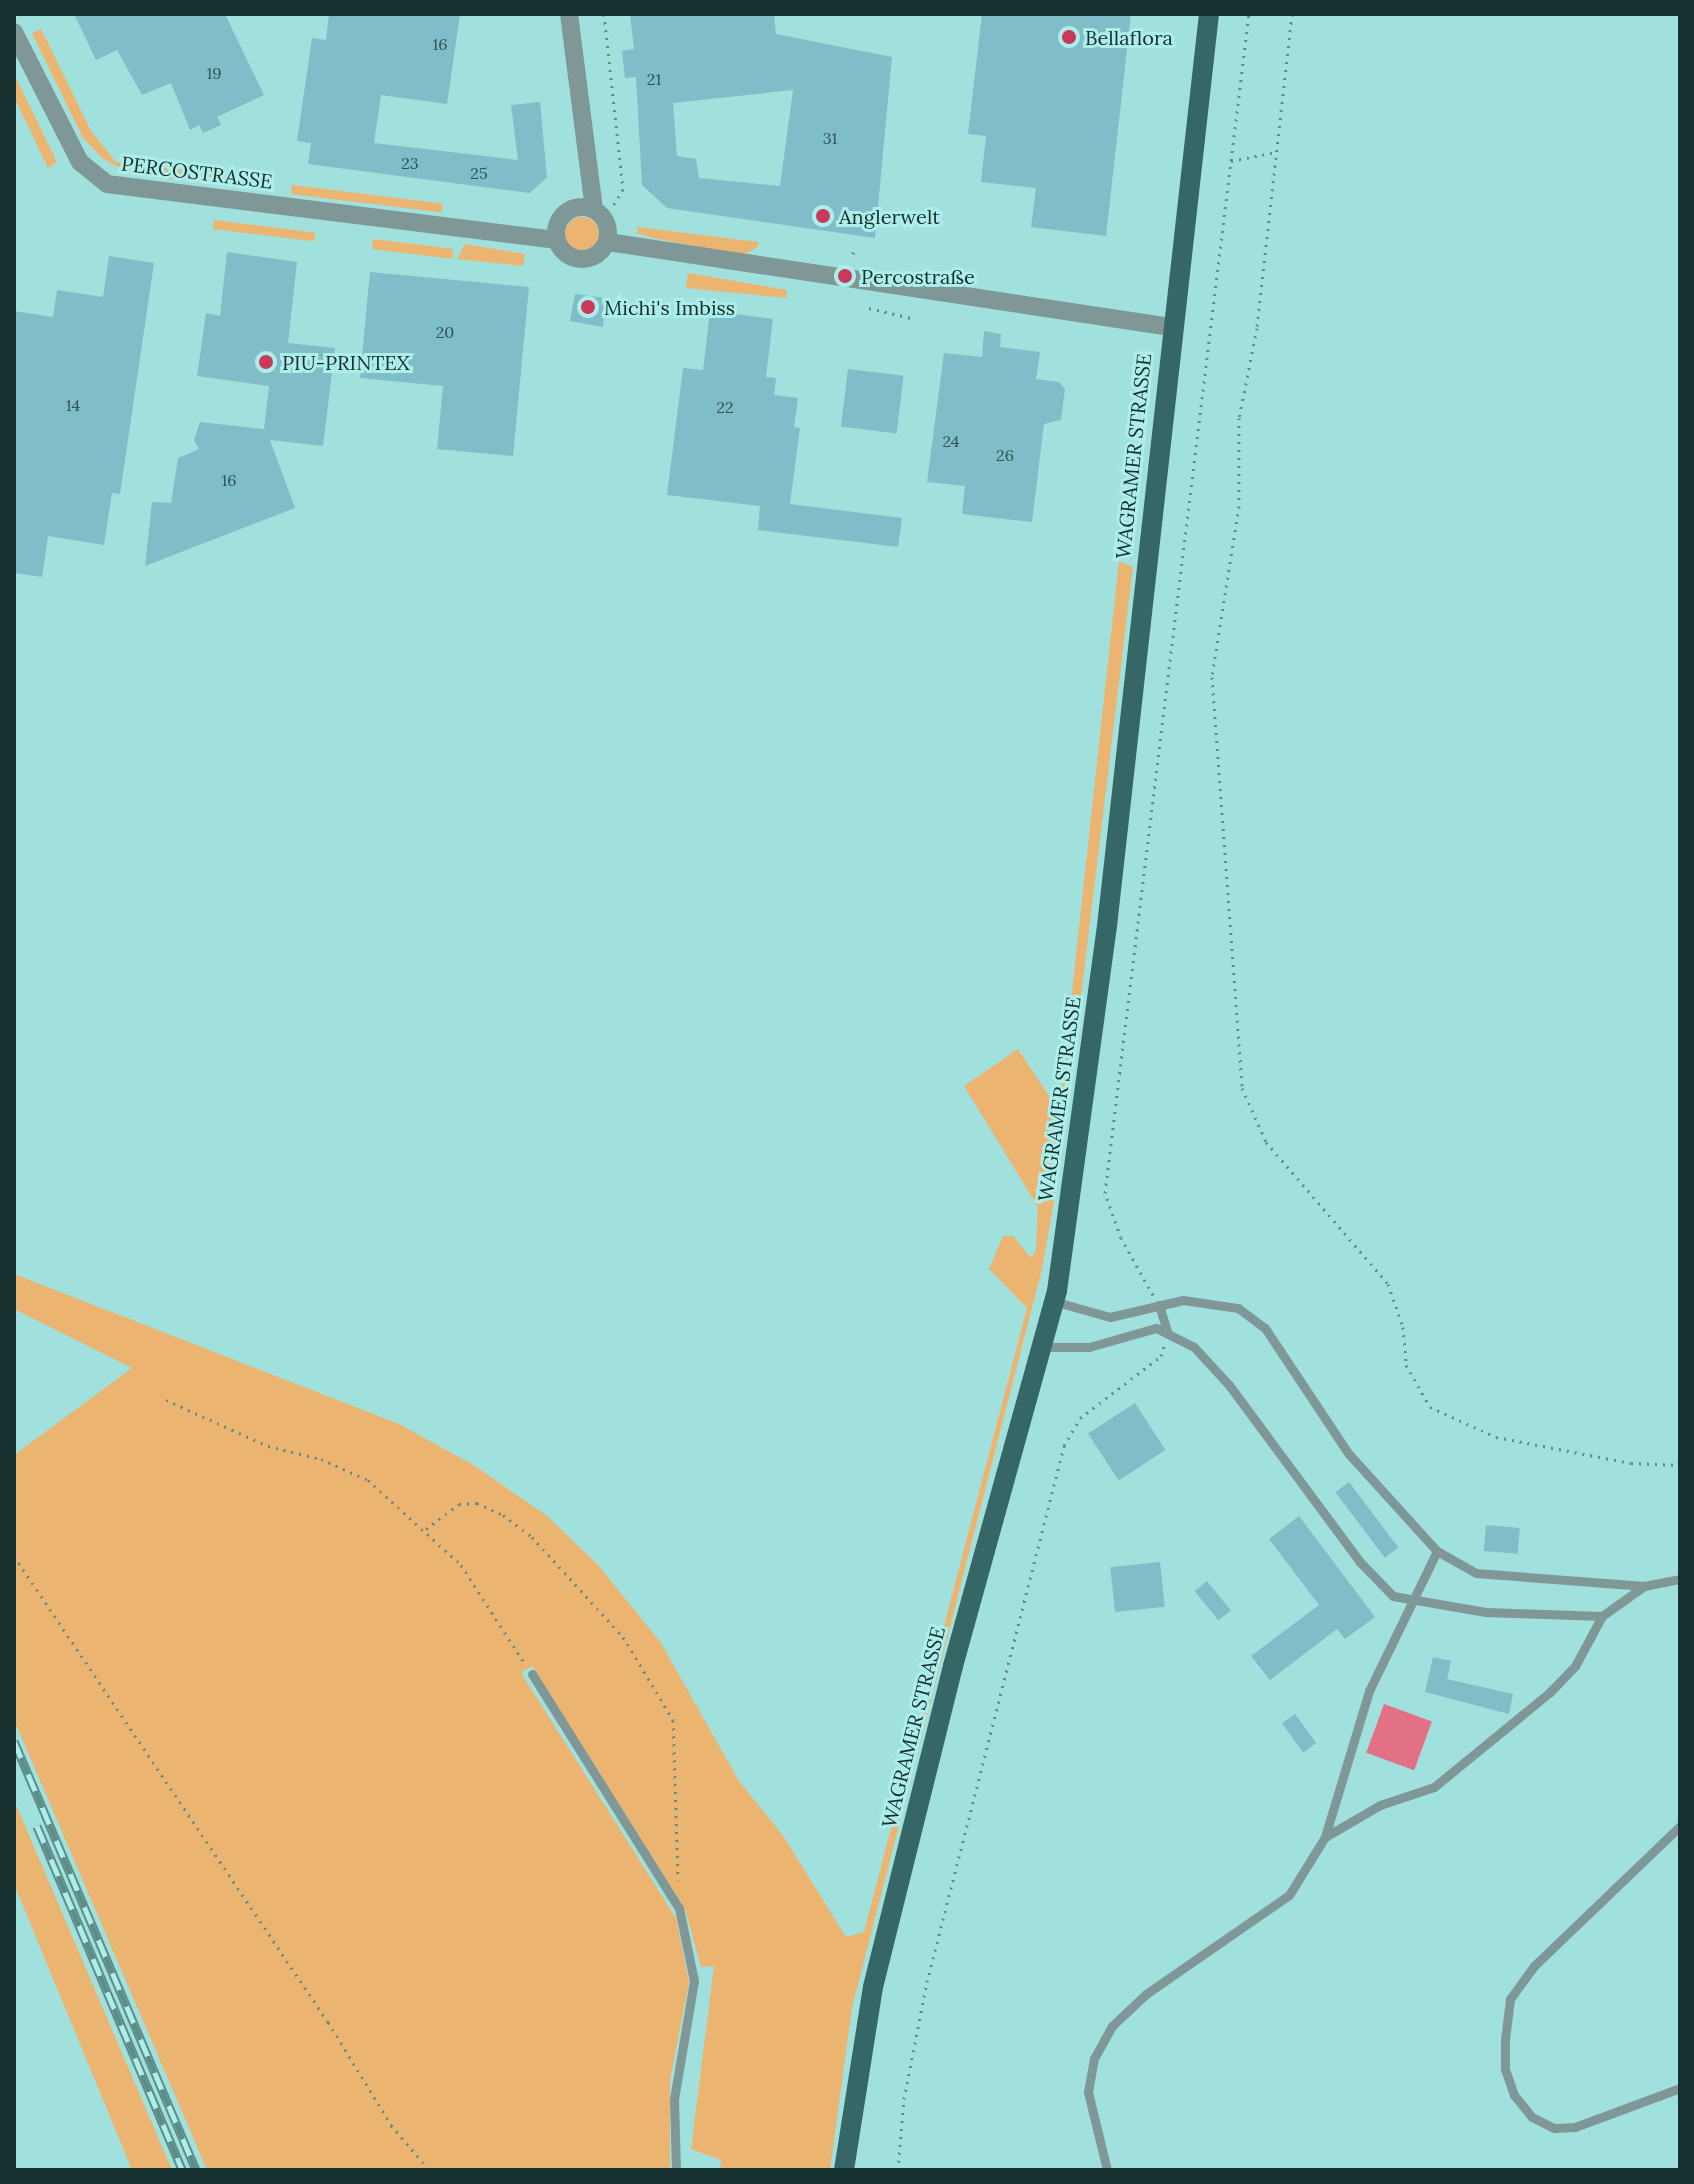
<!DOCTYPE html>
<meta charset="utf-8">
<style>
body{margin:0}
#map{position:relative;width:1694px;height:2184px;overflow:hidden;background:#a1e1dd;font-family:Lora,serif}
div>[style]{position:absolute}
.green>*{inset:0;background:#ebb470;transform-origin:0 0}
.round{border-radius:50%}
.water>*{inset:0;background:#e37185;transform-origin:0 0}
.building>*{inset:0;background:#7fbdc8;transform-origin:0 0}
.path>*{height:3px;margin-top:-1.5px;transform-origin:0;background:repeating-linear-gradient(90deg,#5f8d8a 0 2px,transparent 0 8px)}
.service>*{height:9px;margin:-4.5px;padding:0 4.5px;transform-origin:4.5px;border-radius:4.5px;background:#7f9897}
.minor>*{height:18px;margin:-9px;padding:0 9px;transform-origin:9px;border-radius:9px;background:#7f9897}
.minor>.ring{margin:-9px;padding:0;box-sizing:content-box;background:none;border:18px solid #7f9897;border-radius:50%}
.primary>*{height:20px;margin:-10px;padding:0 10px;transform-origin:10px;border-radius:10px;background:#346765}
.rail>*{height:9px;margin-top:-4.5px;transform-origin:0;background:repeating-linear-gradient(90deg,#aeeeea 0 18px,#5e8d89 0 36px);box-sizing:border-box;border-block:2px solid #5e8d89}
.dots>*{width:22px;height:22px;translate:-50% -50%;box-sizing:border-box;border:4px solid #aeeeea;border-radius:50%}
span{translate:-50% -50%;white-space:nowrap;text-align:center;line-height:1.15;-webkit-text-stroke:6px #aeeeea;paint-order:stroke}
.number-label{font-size:16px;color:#305354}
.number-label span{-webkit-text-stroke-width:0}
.poi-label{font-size:20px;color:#15302e}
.left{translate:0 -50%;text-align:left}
.street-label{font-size:20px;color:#15302e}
.frame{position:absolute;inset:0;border:16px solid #15302e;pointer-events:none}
</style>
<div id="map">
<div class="green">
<i style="clip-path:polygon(41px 29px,91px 131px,116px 162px,133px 164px,130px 173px,103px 159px,83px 138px,32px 33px)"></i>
<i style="clip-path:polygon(14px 74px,57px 162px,48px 168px,14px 97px)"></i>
<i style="left:154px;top:167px;width:91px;height:10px;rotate:6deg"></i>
<i style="left:292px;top:185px;width:152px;height:9px;rotate:7deg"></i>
<i class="round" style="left:565px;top:217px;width:34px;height:34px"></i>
<i style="left:214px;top:220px;width:102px;height:9px;rotate:7deg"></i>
<i style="clip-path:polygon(638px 227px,759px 242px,758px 247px,742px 255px,653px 238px,637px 233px)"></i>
<i style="left:373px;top:239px;width:81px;height:10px;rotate:7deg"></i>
<i style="clip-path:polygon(465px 244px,525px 254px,523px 266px,457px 259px)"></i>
<i style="clip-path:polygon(688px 273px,787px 290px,786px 298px,686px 288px)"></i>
<i style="clip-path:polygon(1119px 561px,1133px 567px,1061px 1161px,1042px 1269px,852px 2008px,830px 2170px,720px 2170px,721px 2160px,691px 2149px,714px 1966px,701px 1967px,685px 1909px,532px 1666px,521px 1673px,676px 1918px,689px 1982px,670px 2081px,670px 2170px,207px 2170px,14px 1720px,14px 1455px,132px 1368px,14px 1309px,14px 1274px,399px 1424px,475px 1466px,547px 1516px,598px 1565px,661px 1643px,739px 1781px,784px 1837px,846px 1937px,864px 1932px,1027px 1308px,989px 1269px,1003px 1236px,1013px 1236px,1031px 1258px,1036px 1250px,1038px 1207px,964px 1086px,1018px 1049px,1059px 1111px)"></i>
<i style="clip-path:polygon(14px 1800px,172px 2170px,132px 2170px,14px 1884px)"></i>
</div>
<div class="water">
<i style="left:1384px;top:1704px;width:51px;height:52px;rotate:20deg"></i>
</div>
<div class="building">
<i style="clip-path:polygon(74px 14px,225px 14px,264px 95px,217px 117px,221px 125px,203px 133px,199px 125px,190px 130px,171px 83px,142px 95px,117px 50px,96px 60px)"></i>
<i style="clip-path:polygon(329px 14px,460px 14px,447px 104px,381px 95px,374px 143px,518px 160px,511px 105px,540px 102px,547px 177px,530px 193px,308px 164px,311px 143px,297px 141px,312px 38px,326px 40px)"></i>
<i style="clip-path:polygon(evenodd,630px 14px,774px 14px,776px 34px,892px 57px,875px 238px,667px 208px,642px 185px,636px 77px,625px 78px,622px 51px,634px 49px,630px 14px,793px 90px,780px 186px,699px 178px,696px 159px,677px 156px,673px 103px,793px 90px)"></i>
<i style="clip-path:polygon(982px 14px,1131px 14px,1106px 236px,1031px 227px,1036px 188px,981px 182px,986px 136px,968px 134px)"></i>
<i style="clip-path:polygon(227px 252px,297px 262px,288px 343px,335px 348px,323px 446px,270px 440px,295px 508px,145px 566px,152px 502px,171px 503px,178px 458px,199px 449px,194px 440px,200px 422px,264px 429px,269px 386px,197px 376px,206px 313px,220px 316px)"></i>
<i style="clip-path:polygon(109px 256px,154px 263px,120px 494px,112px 493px,104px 545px,48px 536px,42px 577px,14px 573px,14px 311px,53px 317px,57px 290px,103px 297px)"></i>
<i style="clip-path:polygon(370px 272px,529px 287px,513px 456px,437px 449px,443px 386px,360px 378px)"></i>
<i style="clip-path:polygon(575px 294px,605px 298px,603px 327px,570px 321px)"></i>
<i style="clip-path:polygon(710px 311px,773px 319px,766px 377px,776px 378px,774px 395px,798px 398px,794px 427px,800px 428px,790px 504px,902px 518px,898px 547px,758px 530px,760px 506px,667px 495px,683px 368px,703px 370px)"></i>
<i style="clip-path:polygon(984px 331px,1001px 334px,1000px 347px,1040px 352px,1036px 379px,1059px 382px,1065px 389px,1061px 420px,1044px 424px,1032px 522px,962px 514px,965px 486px,927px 482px,944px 353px,982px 357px)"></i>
<i style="left:848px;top:369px;width:56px;height:58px;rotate:7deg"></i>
<i style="left:1135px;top:1403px;width:56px;height:56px;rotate:57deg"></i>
<i style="left:1349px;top:1482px;width:82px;height:17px;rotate:53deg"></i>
<i style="clip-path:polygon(1299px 1516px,1375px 1617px,1345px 1639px,1337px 1629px,1270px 1680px,1251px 1656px,1319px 1605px,1269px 1539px)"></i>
<i style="left:1486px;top:1525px;width:34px;height:26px;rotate:5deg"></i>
<i style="left:1160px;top:1562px;width:45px;height:50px;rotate:84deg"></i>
<i style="left:1207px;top:1581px;width:38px;height:16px;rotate:51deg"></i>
<i style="clip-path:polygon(1433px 1657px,1451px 1661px,1447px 1679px,1513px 1694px,1509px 1714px,1425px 1692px)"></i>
<i style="left:1295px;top:1714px;width:36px;height:16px;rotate:54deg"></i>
</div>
<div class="path">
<i style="left:604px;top:14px;width:176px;rotate:83.8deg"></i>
<i style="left:623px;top:189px;width:20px;rotate:120deg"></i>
<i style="left:1292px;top:14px;width:316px;rotate:96.4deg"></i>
<i style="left:1257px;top:328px;width:92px;rotate:101.3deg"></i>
<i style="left:1239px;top:418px;width:88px;rotate:90deg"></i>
<i style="left:1239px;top:506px;width:173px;rotate:99deg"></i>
<i style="left:1212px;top:677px;width:412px;rotate:85.8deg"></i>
<i style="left:1242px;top:1088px;width:59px;rotate:66deg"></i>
<i style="left:1266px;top:1142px;width:187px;rotate:49.3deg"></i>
<i style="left:1388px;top:1284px;width:46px;rotate:70.8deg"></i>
<i style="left:1403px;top:1327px;width:38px;rotate:85deg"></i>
<i style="left:1406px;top:1365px;width:48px;rotate:60.3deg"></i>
<i style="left:1430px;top:1407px;width:72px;rotate:24.4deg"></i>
<i style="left:1496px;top:1437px;width:137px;rotate:10.9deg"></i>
<i style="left:1631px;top:1463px;width:49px;rotate:2.3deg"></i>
<i style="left:1231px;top:161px;width:46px;rotate:-11.3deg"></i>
<i style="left:853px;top:254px;width:6px;rotate:-81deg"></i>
<i style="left:869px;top:308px;width:43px;rotate:13.4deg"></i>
<i style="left:1153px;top:1295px;width:65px;rotate:-119.3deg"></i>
<i style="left:1121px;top:1238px;width:48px;rotate:-109.6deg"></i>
<i style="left:1105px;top:1193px;width:1188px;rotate:-83.04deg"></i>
<i style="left:166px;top:1400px;width:112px;rotate:24.3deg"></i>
<i style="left:268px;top:1446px;width:55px;rotate:13.8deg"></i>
<i style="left:321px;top:1459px;width:51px;rotate:24.1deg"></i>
<i style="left:368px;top:1480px;width:126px;rotate:42.4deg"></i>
<i style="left:461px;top:1565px;width:118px;rotate:57.1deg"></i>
<i style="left:426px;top:1529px;width:41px;rotate:-37.1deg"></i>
<i style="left:459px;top:1504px;width:18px;rotate:-3deg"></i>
<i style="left:477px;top:1503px;width:29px;rotate:25deg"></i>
<i style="left:503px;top:1515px;width:36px;rotate:37deg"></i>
<i style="left:532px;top:1537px;width:135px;rotate:47.7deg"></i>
<i style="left:623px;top:1637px;width:97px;rotate:58.9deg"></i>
<i style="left:673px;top:1720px;width:160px;rotate:88.2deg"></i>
<i style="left:14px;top:1556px;width:562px;rotate:56.03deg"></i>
<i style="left:328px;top:2022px;width:121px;rotate:58.5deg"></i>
<i style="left:391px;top:2125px;width:59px;rotate:49.8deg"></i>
<i style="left:898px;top:2170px;width:71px;rotate:-85.2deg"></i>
<i style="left:904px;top:2099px;width:119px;rotate:-78.9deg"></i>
<i style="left:927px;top:1982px;width:553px;rotate:-75.66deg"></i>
<i style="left:1064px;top:1446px;width:32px;rotate:-60deg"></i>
<i style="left:1080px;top:1418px;width:102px;rotate:-37.4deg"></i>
<i style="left:1161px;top:1356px;width:10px;rotate:-73deg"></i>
</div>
<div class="service">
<i style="left:1053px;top:1301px;width:59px;rotate:15.7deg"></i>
<i style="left:1110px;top:1317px;width:75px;rotate:-13.1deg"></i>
<i style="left:1183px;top:1300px;width:56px;rotate:8.3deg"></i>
<i style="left:1238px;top:1308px;width:34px;rotate:37deg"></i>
<i style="left:1265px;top:1328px;width:150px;rotate:56.4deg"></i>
<i style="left:1348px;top:1453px;width:132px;rotate:47.8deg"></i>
<i style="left:1437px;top:1551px;width:156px;rotate:115.9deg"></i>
<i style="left:1369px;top:1691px;width:152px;rotate:106.8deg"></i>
<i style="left:1325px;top:1837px;width:68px;rotate:121.8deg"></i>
<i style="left:1289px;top:1895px;width:174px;rotate:145.3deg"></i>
<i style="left:1146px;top:1994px;width:47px;rotate:136.7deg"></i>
<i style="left:1112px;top:2026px;width:37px;rotate:119deg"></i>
<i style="left:1094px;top:2058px;width:35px;rotate:100deg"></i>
<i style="left:1088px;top:2092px;width:80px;rotate:76.3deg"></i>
<i style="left:1159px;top:1305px;width:30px;rotate:73deg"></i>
<i style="left:1042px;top:1347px;width:47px"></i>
<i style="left:1089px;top:1347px;width:70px;rotate:-15.8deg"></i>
<i style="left:1156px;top:1328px;width:42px;rotate:26.6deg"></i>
<i style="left:1194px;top:1347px;width:52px;rotate:47.4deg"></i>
<i style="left:1229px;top:1385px;width:219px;rotate:53.5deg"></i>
<i style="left:1359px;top:1561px;width:49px;rotate:45.8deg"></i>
<i style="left:1393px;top:1596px;width:94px;rotate:9.8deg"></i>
<i style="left:1486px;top:1612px;width:116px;rotate:2deg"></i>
<i style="left:1602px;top:1616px;width:52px;rotate:-35.5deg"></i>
<i style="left:1644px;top:1586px;width:37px;rotate:-11deg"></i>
<i style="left:1437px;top:1551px;width:45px;rotate:29.4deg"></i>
<i style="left:1476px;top:1573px;width:169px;rotate:4.4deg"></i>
<i style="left:532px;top:1674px;width:276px;rotate:57.9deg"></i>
<i style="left:679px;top:1908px;width:75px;rotate:78.4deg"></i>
<i style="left:694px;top:1981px;width:120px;rotate:99.6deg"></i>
<i style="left:674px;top:2099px;width:71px;rotate:88.4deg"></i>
<i style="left:1680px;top:1826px;width:202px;rotate:136.2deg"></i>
<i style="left:1534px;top:1966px;width:41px;rotate:126deg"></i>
<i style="left:1510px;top:1999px;width:40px;rotate:97.1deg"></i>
<i style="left:1505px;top:2039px;width:30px;rotate:90deg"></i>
<i style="left:1505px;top:2069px;width:28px;rotate:71deg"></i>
<i style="left:1514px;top:2095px;width:28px;rotate:51deg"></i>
<i style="left:1532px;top:2117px;width:25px;rotate:27deg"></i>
<i style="left:1554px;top:2128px;width:21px;rotate:-3deg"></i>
<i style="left:1575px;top:2127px;width:112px;rotate:-20.4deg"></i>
<i style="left:1325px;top:1837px;width:64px;rotate:-30.2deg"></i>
<i style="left:1380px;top:1805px;width:57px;rotate:-18.4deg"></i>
<i style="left:1434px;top:1787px;width:149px;rotate:-39.3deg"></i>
<i style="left:1549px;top:1693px;width:37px;rotate:-46deg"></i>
<i style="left:1575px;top:1666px;width:57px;rotate:-61.6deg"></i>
</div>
<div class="minor">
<i style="left:569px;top:14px;width:197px;rotate:82.7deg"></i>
<i style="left:14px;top:32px;width:146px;rotate:63.1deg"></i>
<i style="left:80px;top:162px;width:35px;rotate:39deg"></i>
<i style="left:107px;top:184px;width:452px;rotate:7.1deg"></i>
<i class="ring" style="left:556px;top:207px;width:34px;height:34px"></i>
<i style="left:608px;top:242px;width:569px;rotate:8.59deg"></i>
</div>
<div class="primary">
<i style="left:844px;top:2170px;width:185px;rotate:-81deg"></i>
<i style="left:873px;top:1987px;width:331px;rotate:-76deg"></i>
<i style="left:953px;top:1666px;width:389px;rotate:-74.5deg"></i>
<i style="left:1057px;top:1291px;width:368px;rotate:-82.2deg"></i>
<i style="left:1107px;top:926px;width:918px;rotate:-83.62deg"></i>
</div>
<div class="rail">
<i style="left:14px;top:1741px;width:466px;rotate:67deg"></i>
<i style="left:37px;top:1826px;width:373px;rotate:67.1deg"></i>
</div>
<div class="dots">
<i style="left:1069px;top:37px;background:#c9395c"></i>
<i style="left:823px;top:216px;background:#c9395c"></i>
<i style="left:845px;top:276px;background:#c9395c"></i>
<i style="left:588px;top:307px;background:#c9395c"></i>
<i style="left:266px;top:362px;background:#c9395c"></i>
</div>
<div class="number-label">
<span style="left:440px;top:44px">16</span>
<span style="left:214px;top:73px">19</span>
<span style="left:654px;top:79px">21</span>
<span style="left:830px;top:138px">31</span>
<span style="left:410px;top:163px">23</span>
<span style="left:479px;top:173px">25</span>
<span style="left:445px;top:332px">20</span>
<span style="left:73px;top:405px">14</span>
<span style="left:725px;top:407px">22</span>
<span style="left:951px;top:441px">24</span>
<span style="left:1005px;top:455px">26</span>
<span style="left:229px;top:480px">16</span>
</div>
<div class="poi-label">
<span class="left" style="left:1085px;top:37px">Bellaflora</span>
<span class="left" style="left:839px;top:216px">Anglerwelt</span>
<span class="left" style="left:861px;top:276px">Percostraße</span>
<span class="left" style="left:604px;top:307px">Michi's Imbiss</span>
<span class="left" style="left:282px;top:362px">PIU-PRINTEX</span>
</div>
<div class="street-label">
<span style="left:197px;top:172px;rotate:7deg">PERCOSTRASSE</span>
<span style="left:1133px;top:456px;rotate:-84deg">WAGRAMER STRASSE</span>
<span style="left:1059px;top:1099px;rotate:-82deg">WAGRAMER STRASSE</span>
<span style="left:913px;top:1727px;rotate:-76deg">WAGRAMER STRASSE</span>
</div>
<div class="frame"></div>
</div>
